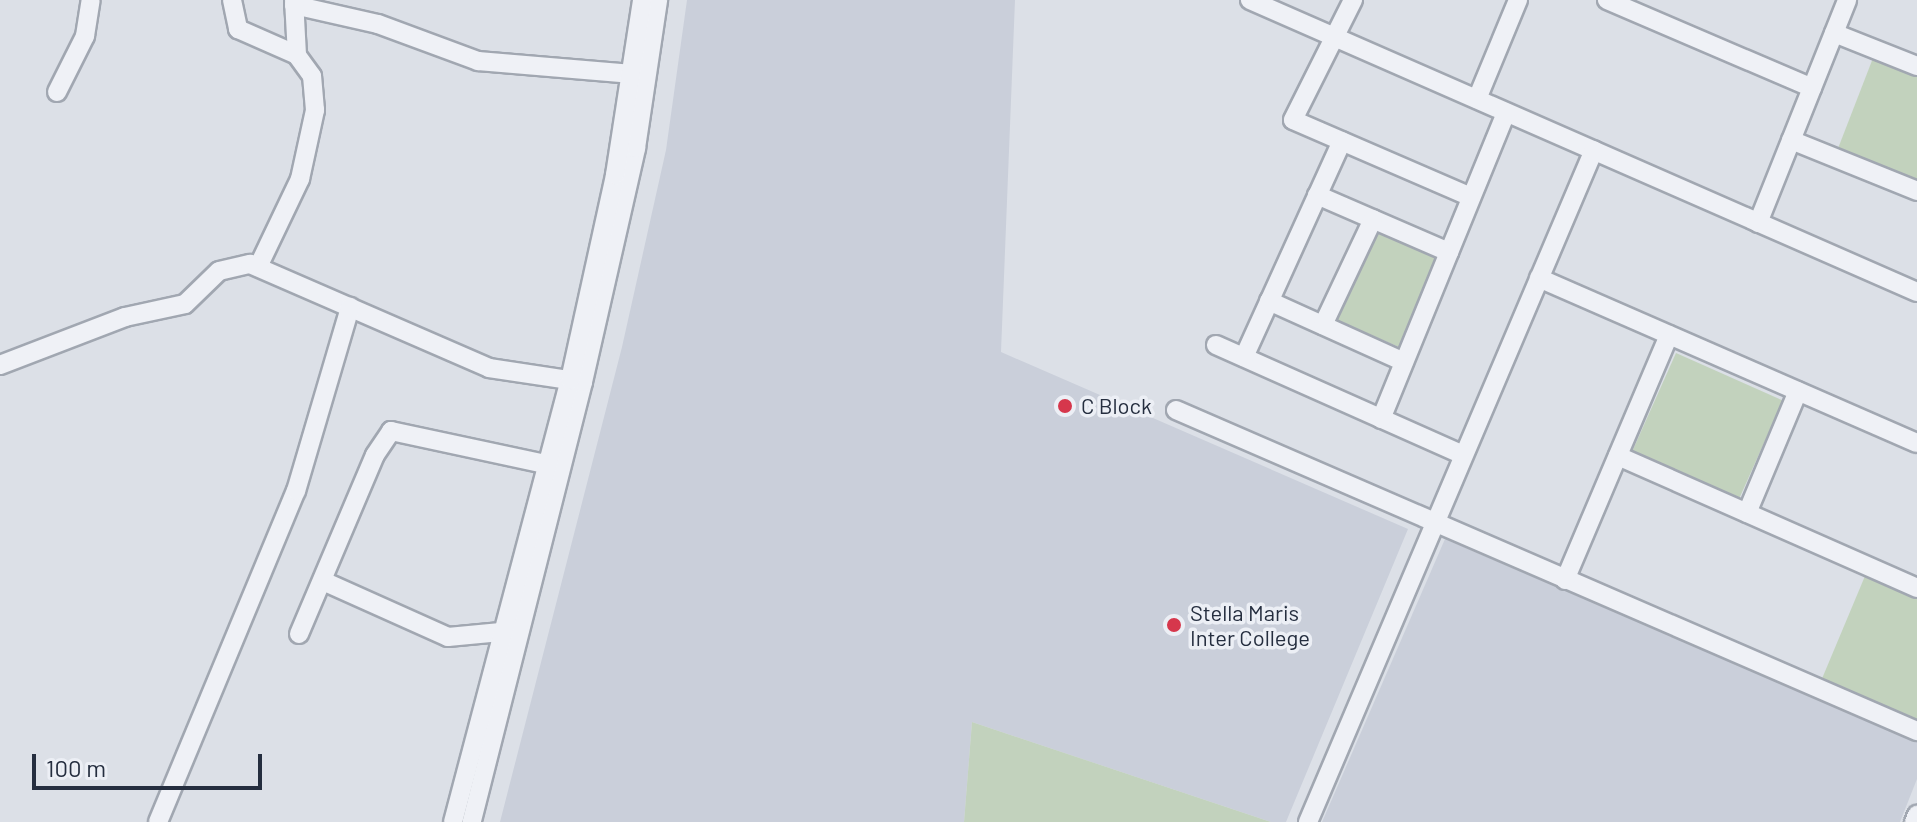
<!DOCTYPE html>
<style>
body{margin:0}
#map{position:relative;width:1917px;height:822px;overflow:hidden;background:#dce0e7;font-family:Barlow,sans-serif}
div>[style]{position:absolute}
.built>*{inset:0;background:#cacfda}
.green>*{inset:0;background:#c2d2bd;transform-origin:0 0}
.roads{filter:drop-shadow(2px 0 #a1a7b1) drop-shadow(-2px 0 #a1a7b1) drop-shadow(0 2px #a1a7b1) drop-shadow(0 -2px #a1a7b1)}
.minor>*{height:18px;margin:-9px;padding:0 9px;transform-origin:9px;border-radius:9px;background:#eff1f6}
.dots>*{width:22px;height:22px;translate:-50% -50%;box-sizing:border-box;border:4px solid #eceff5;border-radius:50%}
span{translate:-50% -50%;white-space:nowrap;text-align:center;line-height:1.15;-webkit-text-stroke:7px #eceff5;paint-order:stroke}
.poi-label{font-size:22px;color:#252e3f}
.left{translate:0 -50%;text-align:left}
.scale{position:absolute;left:32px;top:754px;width:230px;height:36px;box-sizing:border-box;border:4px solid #252e3f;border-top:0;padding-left:10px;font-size:24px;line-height:28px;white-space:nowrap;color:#252e3f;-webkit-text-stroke:6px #eceff5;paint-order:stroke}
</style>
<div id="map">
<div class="built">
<i style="clip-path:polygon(687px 0,1015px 0,1001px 352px,1408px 529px,1286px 822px,1271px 822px,972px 722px,964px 822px,500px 822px,622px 347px,666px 150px)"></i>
<i style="clip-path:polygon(1445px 539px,1917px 741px,1917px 779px,1900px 822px,1322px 822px)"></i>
</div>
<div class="green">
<i style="clip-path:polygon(1873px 58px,1917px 75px,1917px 181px,1837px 151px)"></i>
<i style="left:1374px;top:231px;width:71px;height:97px;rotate:23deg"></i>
<i style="left:1676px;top:353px;width:117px;height:107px;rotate:24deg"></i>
<i style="clip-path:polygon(1865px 576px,1917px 598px,1917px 721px,1821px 681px)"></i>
<i style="clip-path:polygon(972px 722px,1271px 822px,964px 822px)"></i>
</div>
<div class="roads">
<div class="minor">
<i style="left:232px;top:0;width:30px;rotate:78deg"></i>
<i style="left:238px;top:29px;width:64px;rotate:23.8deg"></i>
<i style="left:1250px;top:0;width:728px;rotate:23.64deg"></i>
<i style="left:1353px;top:0;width:134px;rotate:116.6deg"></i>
<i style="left:1293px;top:120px;width:194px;rotate:23.4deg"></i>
<i style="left:1607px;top:0;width:223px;rotate:23.2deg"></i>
<i style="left:294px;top:5px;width:86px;rotate:12.7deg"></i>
<i style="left:378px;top:24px;width:107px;rotate:20.3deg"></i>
<i style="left:478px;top:61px;width:155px;rotate:4.8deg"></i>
<i style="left:1834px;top:33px;width:89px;rotate:21.7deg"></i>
<i style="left:57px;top:92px;width:63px;rotate:-63.4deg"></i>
<i style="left:85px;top:36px;width:36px;rotate:-81deg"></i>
<i style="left:1477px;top:99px;width:107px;rotate:-67.5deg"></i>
<i style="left:1791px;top:140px;width:136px;rotate:22deg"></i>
<i style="left:1317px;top:195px;width:144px;rotate:23.4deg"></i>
<i style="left:1758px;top:223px;width:240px;rotate:-68.2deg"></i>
<i style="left:258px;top:267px;width:98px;rotate:-64.5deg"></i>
<i style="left:300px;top:179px;width:71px;rotate:-77.7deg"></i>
<i style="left:315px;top:110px;width:34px;rotate:-95deg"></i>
<i style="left:312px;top:76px;width:26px;rotate:-126deg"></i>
<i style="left:297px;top:55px;width:55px;rotate:-93.1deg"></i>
<i style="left:1539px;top:278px;width:412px;rotate:23.6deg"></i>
<i style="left:1269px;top:301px;width:148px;rotate:24.3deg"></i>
<i style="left:1323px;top:325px;width:117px;rotate:-64.7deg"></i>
<i style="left:1216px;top:345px;width:270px;rotate:24deg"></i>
<i style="left:1244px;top:357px;width:237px;rotate:-65.6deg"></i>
<i style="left:0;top:365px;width:134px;rotate:-21deg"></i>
<i style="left:125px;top:317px;width:61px;rotate:-12.2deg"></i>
<i style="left:185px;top:304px;width:47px;rotate:-44.1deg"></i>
<i style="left:219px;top:271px;width:32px;rotate:-13deg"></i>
<i style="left:250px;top:264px;width:261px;rotate:23.5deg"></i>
<i style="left:489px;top:368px;width:95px;rotate:8.5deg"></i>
<i style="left:583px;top:382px;width:454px;rotate:104.2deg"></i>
<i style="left:583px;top:382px;width:240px;rotate:-77.2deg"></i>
<i style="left:636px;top:148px;width:150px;rotate:-81.5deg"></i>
<i style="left:1176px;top:410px;width:808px;rotate:23.42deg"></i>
<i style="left:1381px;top:419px;width:331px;rotate:-67.8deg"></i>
<i style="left:1618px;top:456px;width:327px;rotate:23.8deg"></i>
<i style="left:1747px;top:513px;width:132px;rotate:-67.3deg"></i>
<i style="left:1565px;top:580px;width:266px;rotate:-67deg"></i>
<i style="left:323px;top:581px;width:137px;rotate:24.1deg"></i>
<i style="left:448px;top:637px;width:53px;rotate:-5.4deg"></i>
<i style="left:299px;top:634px;width:194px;rotate:-67deg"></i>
<i style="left:375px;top:455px;width:29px;rotate:-56deg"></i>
<i style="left:391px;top:431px;width:157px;rotate:12.1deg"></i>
<i style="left:158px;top:822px;width:359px;rotate:-67.4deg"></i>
<i style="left:296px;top:491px;width:192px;rotate:-73.6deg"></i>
<i style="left:453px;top:822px;width:457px;rotate:-75.2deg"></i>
<i style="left:570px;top:380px;width:210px;rotate:-77.6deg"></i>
<i style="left:615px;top:175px;width:177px;rotate:-81.2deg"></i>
<i style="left:1308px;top:822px;width:730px;rotate:-66.95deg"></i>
<i style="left:1914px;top:822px;width:8px;rotate:-67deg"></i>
</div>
</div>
<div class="dots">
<i style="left:1065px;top:406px;background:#d6374c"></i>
<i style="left:1174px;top:625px;background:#d6374c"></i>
</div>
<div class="poi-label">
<span class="left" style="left:1081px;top:406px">C Block</span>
<span class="left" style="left:1190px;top:625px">Stella Maris<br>Inter College</span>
</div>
<div class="scale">100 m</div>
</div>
